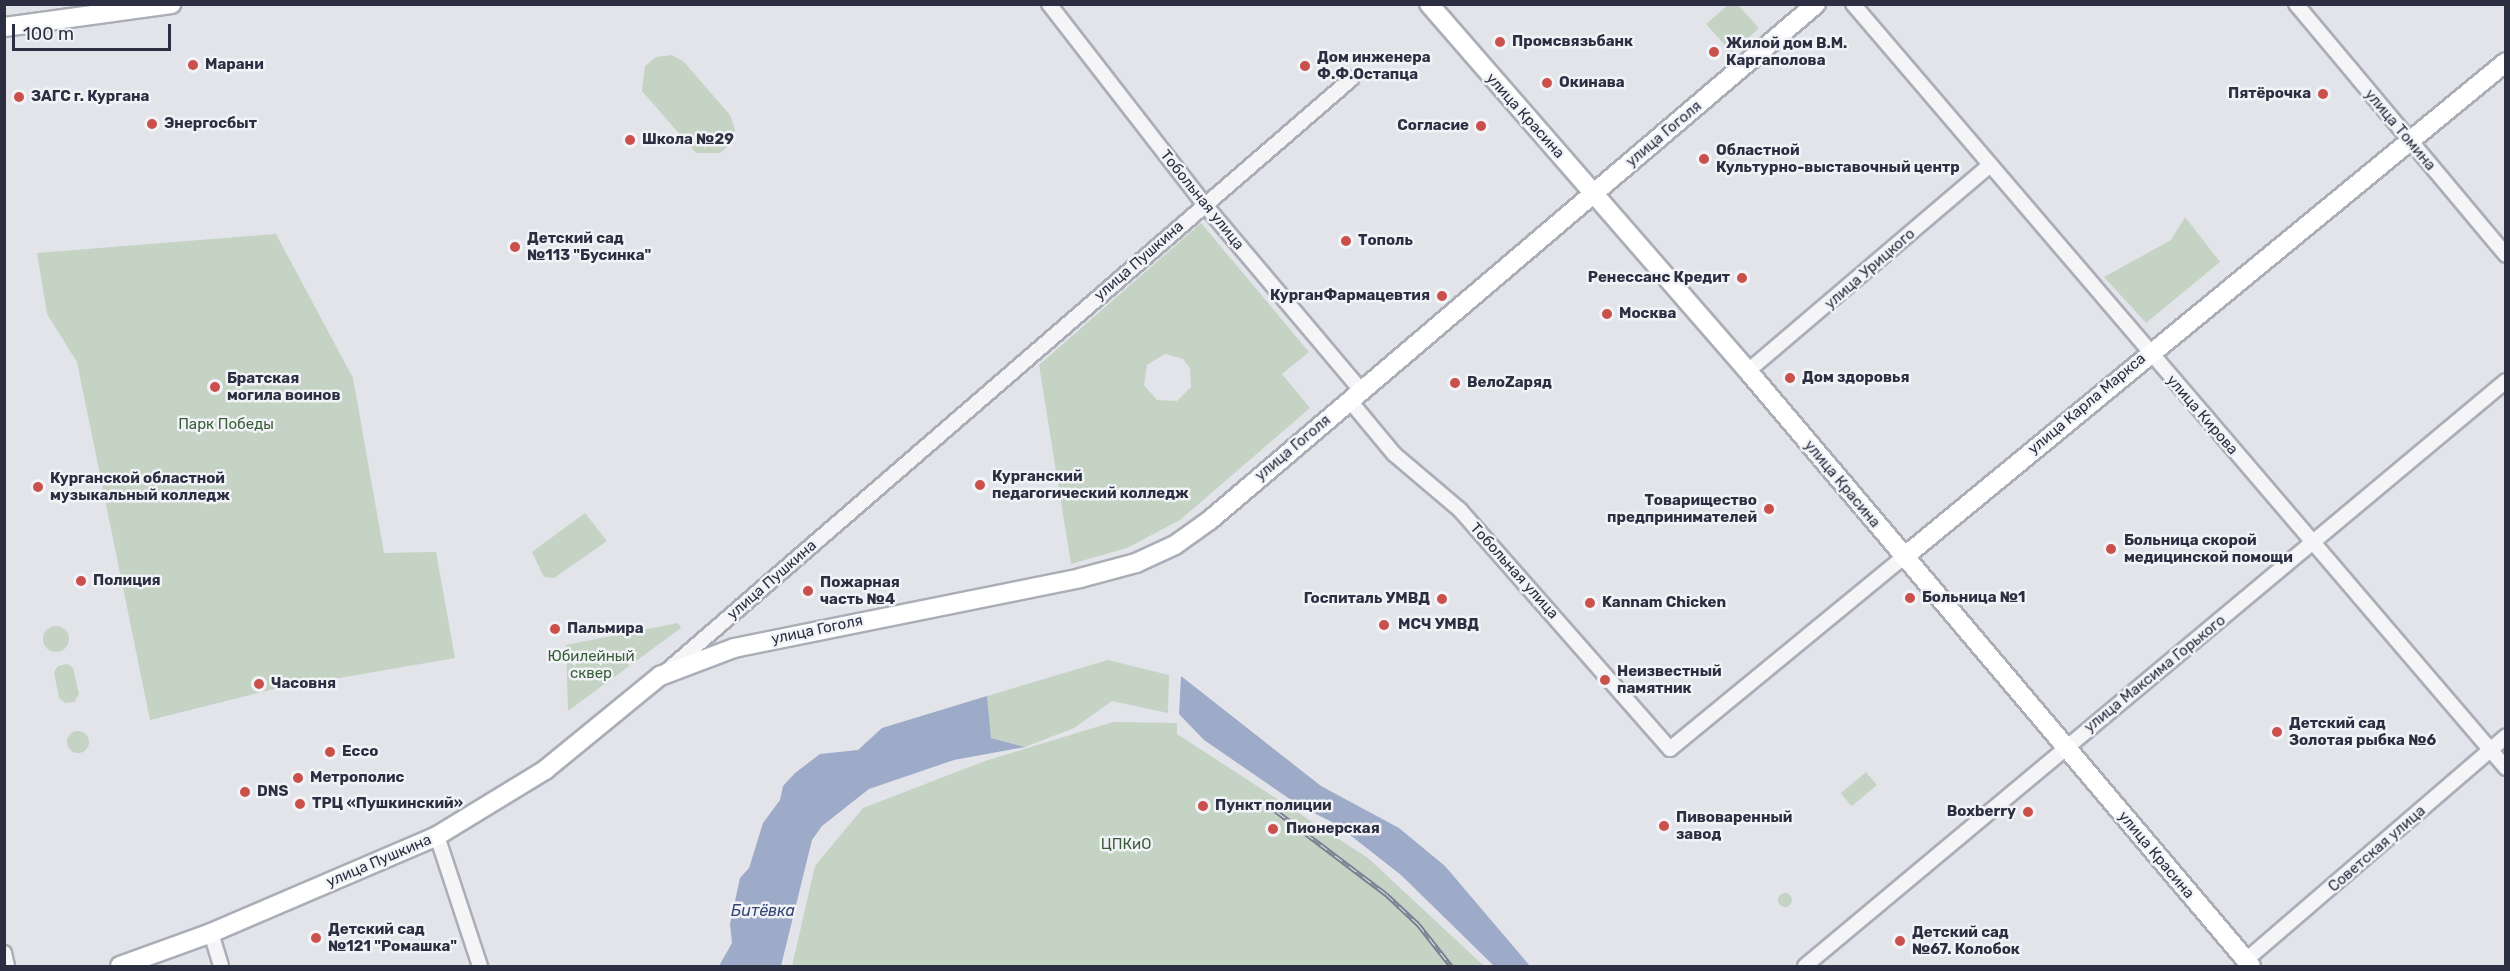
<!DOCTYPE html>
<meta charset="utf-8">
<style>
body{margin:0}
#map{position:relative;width:2510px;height:971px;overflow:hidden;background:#e2e4ea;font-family:Rubik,sans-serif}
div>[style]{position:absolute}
.green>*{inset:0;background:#c4d3c3;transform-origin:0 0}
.round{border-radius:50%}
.water>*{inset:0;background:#9eabc8}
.roads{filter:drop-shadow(2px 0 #abaeb7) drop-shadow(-2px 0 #abaeb7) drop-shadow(0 2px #abaeb7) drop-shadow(0 -2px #abaeb7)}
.minor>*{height:14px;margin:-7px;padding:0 7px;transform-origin:7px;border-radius:7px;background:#f5f5f8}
.major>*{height:18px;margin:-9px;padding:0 9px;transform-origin:9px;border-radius:9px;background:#fff}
.rail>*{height:5px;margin-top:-2.5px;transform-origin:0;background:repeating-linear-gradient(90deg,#f2f3f7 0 9px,#7c8093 0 18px);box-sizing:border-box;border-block:2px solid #7c8093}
.dots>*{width:16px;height:16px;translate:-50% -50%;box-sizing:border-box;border:3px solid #f2f3f7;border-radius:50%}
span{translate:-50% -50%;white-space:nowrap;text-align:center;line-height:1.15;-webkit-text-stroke:5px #f2f3f7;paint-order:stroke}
.poi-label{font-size:15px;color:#2b2f41;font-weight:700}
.left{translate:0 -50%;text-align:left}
.right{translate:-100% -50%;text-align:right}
.street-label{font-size:15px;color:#2b2f41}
.park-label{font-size:15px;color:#395d38}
.water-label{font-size:16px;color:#364674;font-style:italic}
.frame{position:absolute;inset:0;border:6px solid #2b2f41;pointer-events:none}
.scale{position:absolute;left:12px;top:24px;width:159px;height:27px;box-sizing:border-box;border:3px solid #2b2f41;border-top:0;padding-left:8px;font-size:18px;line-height:21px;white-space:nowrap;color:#2b2f41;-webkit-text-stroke:4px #f2f3f7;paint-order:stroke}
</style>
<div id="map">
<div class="green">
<i style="clip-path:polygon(1728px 5px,1738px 5px,1759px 28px,1732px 53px,1706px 24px)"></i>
<i style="clip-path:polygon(672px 55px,684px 62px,730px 115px,735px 130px,731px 144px,720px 153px,696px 153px,642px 91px,645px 66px,656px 57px)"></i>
<i style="clip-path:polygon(2185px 217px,2220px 262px,2146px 323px,2104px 277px,2171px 240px)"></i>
<i style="clip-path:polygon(evenodd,1201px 223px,1309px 352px,1282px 374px,1310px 408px,1180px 520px,1127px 548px,1071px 564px,1039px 365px,1201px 223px,1165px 354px,1183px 359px,1190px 368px,1191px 387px,1177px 401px,1157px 400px,1144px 385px,1147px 365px,1165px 354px)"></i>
<i style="clip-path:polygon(276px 234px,353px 378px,384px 553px,436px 552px,455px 658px,270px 690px,150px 720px,77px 362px,47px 314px,37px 253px)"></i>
<i style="clip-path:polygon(585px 513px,607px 541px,554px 578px,544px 577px,532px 552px)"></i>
<i style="clip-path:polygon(678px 623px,681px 628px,568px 711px,566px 645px)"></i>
<i class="round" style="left:43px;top:626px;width:26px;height:26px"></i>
<i style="clip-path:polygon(1108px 660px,1169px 675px,1168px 713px,1112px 701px,1074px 728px,1025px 747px,991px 738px,987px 696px)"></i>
<i style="clip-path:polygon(67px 664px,73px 668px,79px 694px,74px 702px,65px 703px,59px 698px,54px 672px,58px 666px)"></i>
<i style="clip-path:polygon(1113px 722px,1177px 723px,1177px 734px,1368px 858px,1484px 966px,792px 966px,815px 866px,863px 808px,985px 761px)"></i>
<i class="round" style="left:67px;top:731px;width:22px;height:22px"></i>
<i style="left:1866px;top:772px;width:17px;height:33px;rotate:50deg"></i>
<i class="round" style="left:1778px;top:893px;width:14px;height:14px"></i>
</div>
<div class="water">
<i style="clip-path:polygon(1181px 676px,1321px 786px,1399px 828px,1445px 866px,1530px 966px,1494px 966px,1401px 875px,1336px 824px,1300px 806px,1204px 740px,1179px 714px)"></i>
<i style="clip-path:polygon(987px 696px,991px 738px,1025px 747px,954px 760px,869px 789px,822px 826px,812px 840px,781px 966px,719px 966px,732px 943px,730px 924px,740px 878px,749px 868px,763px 823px,780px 800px,783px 786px,795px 773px,820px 754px,858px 750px,882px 728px)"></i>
</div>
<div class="roads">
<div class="minor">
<i style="left:1049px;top:4px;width:254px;rotate:52.2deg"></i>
<i style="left:1205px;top:205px;width:242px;rotate:49.9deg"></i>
<i style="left:1853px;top:4px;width:1005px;rotate:49.48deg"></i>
<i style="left:2296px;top:4px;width:327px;rotate:50.1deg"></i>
<i style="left:1748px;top:371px;width:318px;rotate:-40.4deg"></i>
<i style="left:1350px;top:401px;width:69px;rotate:50.3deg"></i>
<i style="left:1394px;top:454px;width:87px;rotate:40.3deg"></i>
<i style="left:1460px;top:510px;width:318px;rotate:48.7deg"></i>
<i style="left:1670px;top:749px;width:303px;rotate:-39.4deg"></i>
<i style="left:669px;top:669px;width:902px;rotate:-40.86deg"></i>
<i style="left:437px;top:836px;width:137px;rotate:71.7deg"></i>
<i style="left:211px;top:933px;width:34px;rotate:73deg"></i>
<i style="left:4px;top:953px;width:13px;rotate:77deg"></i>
<i style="left:2246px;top:960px;width:343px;rotate:-40.7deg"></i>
<i style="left:1805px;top:966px;width:913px;rotate:-39.85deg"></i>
</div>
<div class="major">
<i style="left:1429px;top:4px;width:486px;rotate:49deg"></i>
<i style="left:1748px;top:371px;width:779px;rotate:49.79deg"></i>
<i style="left:4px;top:27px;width:169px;rotate:-7.8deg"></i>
<i style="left:1904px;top:557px;width:779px;rotate:-39.43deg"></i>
<i style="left:120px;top:966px;width:97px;rotate:-19.9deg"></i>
<i style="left:211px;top:933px;width:246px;rotate:-23.2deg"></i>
<i style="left:437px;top:836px;width:127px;rotate:-31.4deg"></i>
<i style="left:545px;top:770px;width:149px;rotate:-39.3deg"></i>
<i style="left:660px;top:676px;width:79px;rotate:-20.7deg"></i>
<i style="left:734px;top:648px;width:353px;rotate:-11.4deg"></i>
<i style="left:1080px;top:578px;width:58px;rotate:-15deg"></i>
<i style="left:1136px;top:563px;width:43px;rotate:-24.8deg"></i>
<i style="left:1175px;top:545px;width:43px;rotate:-35.5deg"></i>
<i style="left:1210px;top:520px;width:796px;rotate:-40.41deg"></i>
</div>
</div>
<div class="rail">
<i style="left:1263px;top:801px;width:154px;rotate:37.1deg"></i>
<i style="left:1386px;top:894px;width:44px;rotate:43.2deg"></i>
<i style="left:1418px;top:924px;width:53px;rotate:51.8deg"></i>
</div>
<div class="dots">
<i style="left:1500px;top:42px;background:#ca504c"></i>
<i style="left:1714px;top:52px;background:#ca504c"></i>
<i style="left:193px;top:65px;background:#ca504c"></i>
<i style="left:1305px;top:66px;background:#ca504c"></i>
<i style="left:1547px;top:83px;background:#ca504c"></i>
<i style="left:2323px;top:94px;background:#ca504c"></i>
<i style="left:19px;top:97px;background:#ca504c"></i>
<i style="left:152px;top:124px;background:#ca504c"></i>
<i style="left:1481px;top:126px;background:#ca504c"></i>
<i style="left:630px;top:140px;background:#ca504c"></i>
<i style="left:1704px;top:159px;background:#ca504c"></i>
<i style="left:1346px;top:241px;background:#ca504c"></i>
<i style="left:515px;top:247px;background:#ca504c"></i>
<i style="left:1742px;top:278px;background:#ca504c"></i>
<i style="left:1442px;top:296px;background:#ca504c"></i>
<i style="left:1607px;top:314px;background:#ca504c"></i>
<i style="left:1790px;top:378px;background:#ca504c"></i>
<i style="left:1455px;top:383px;background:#ca504c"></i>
<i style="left:215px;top:387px;background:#ca504c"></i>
<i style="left:980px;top:485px;background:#ca504c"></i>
<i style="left:38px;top:487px;background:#ca504c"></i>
<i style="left:1769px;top:509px;background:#ca504c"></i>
<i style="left:2111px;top:549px;background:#ca504c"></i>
<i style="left:81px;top:581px;background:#ca504c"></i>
<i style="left:808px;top:591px;background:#ca504c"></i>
<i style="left:1910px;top:598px;background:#ca504c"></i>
<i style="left:1442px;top:599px;background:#ca504c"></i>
<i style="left:1590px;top:603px;background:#ca504c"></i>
<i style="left:1384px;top:625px;background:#ca504c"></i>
<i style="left:555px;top:629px;background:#ca504c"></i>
<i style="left:1605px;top:680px;background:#ca504c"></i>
<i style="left:259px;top:684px;background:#ca504c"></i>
<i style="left:2277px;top:732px;background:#ca504c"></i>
<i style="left:330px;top:752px;background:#ca504c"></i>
<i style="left:298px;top:778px;background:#ca504c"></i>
<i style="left:245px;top:792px;background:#ca504c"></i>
<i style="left:300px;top:804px;background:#ca504c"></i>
<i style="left:1203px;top:806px;background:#ca504c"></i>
<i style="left:2028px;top:812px;background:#ca504c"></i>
<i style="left:1664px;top:826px;background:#ca504c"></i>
<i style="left:1273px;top:829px;background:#ca504c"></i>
<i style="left:316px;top:938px;background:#ca504c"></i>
<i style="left:1900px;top:941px;background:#ca504c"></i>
</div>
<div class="poi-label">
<span class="left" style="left:1512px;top:42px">Промсвязьбанк</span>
<span class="left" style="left:1726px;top:52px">Жилой дом В.М.<br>Каргаполова</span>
<span class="left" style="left:1317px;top:66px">Дом инженера<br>Ф.Ф.Остапца</span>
<span class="left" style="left:205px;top:65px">Марани</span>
<span class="left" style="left:1559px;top:83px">Окинава</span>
<span class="right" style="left:2311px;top:94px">Пятёрочка</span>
<span class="left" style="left:31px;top:97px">ЗАГС г. Кургана</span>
<span class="left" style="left:164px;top:124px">Энергосбыт</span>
<span class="right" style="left:1469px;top:126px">Согласие</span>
<span class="left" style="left:642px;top:140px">Школа №29</span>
<span class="left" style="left:1716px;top:159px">Областной<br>Культурно-выставочный центр</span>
<span class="left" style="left:527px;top:247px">Детский сад<br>№113 "Бусинка"</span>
<span class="left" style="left:1358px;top:241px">Тополь</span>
<span class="right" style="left:1730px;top:278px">Ренессанс Кредит</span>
<span class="right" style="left:1430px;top:296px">КурганФармацевтия</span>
<span class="left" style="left:1619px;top:314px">Москва</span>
<span class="left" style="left:227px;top:387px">Братская<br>могила воинов</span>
<span class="left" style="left:1802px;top:378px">Дом здоровья</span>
<span class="left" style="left:1467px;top:383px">ВелоZаряд</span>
<span class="left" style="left:992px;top:485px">Курганский<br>педагогический колледж</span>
<span class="left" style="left:50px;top:487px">Курганской областной<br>музыкальный колледж</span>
<span class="right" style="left:1757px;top:509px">Товарищество<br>предпринимателей</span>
<span class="left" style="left:2124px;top:549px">Больница скорой<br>медицинской помощи</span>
<span class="left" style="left:93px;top:581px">Полиция</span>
<span class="left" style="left:820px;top:591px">Пожарная<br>часть №4</span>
<span class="left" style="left:1922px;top:598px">Больница №1</span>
<span class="right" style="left:1430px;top:599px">Госпиталь УМВД</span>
<span class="left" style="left:1602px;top:603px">Kannam Chicken</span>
<span class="left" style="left:1398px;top:625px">МСЧ УМВД</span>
<span class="left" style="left:567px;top:629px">Пальмира</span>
<span class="left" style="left:1617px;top:680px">Неизвестный<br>памятник</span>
<span class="left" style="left:271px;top:684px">Часовня</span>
<span class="left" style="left:2289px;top:732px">Детский сад<br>Золотая рыбка №6</span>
<span class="left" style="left:342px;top:752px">Ecco</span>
<span class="left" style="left:310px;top:778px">Метрополис</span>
<span class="left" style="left:257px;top:792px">DNS</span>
<span class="left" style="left:312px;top:804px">ТРЦ «Пушкинский»</span>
<span class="left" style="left:1215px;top:806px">Пункт полиции</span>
<span class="right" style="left:2016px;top:812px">Boxberry</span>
<span class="left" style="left:1676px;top:826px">Пивоваренный<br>завод</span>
<span class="left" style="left:1286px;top:829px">Пионерская</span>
<span class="left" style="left:328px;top:938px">Детский сад<br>№121 "Ромашка"</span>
<span class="left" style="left:1912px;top:941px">Детский сад<br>№67. Колобок</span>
</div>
<div class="street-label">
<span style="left:1525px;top:116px;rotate:48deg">улица Красина</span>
<span style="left:2400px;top:130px;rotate:50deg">улица Томина</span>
<span style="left:1664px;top:134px;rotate:-40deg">улица Гоголя</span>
<span style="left:1202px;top:200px;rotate:51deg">Тобольная улица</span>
<span style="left:1139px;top:261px;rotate:-41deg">улица Пушкина</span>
<span style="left:1870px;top:269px;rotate:-41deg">улица Урицкого</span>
<span style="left:2087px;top:404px;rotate:-40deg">улица Карла Маркса</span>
<span style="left:2202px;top:415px;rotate:49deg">улица Кирова</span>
<span style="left:1293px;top:448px;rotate:-40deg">улица Гоголя</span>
<span style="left:1842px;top:484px;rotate:50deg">улица Красина</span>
<span style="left:1514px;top:571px;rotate:48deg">Тобольная улица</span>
<span style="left:772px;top:580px;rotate:-41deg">улица Пушкина</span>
<span style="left:817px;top:630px;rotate:-12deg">улица Гоголя</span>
<span style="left:2155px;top:674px;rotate:-39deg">улица Максима Горького</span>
<span style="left:2377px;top:849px;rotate:-41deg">Советская улица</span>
<span style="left:2156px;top:855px;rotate:50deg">улица Красина</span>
<span style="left:379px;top:861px;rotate:-23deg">улица Пушкина</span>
</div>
<div class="park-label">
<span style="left:226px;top:425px">Парк Победы</span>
<span style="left:591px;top:665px">Юбилейный<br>сквер</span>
<span style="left:1126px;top:845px">ЦПКиО</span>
</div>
<div class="water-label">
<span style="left:763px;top:911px">Битёвка</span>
</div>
<div class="frame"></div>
<div class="scale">100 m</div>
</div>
